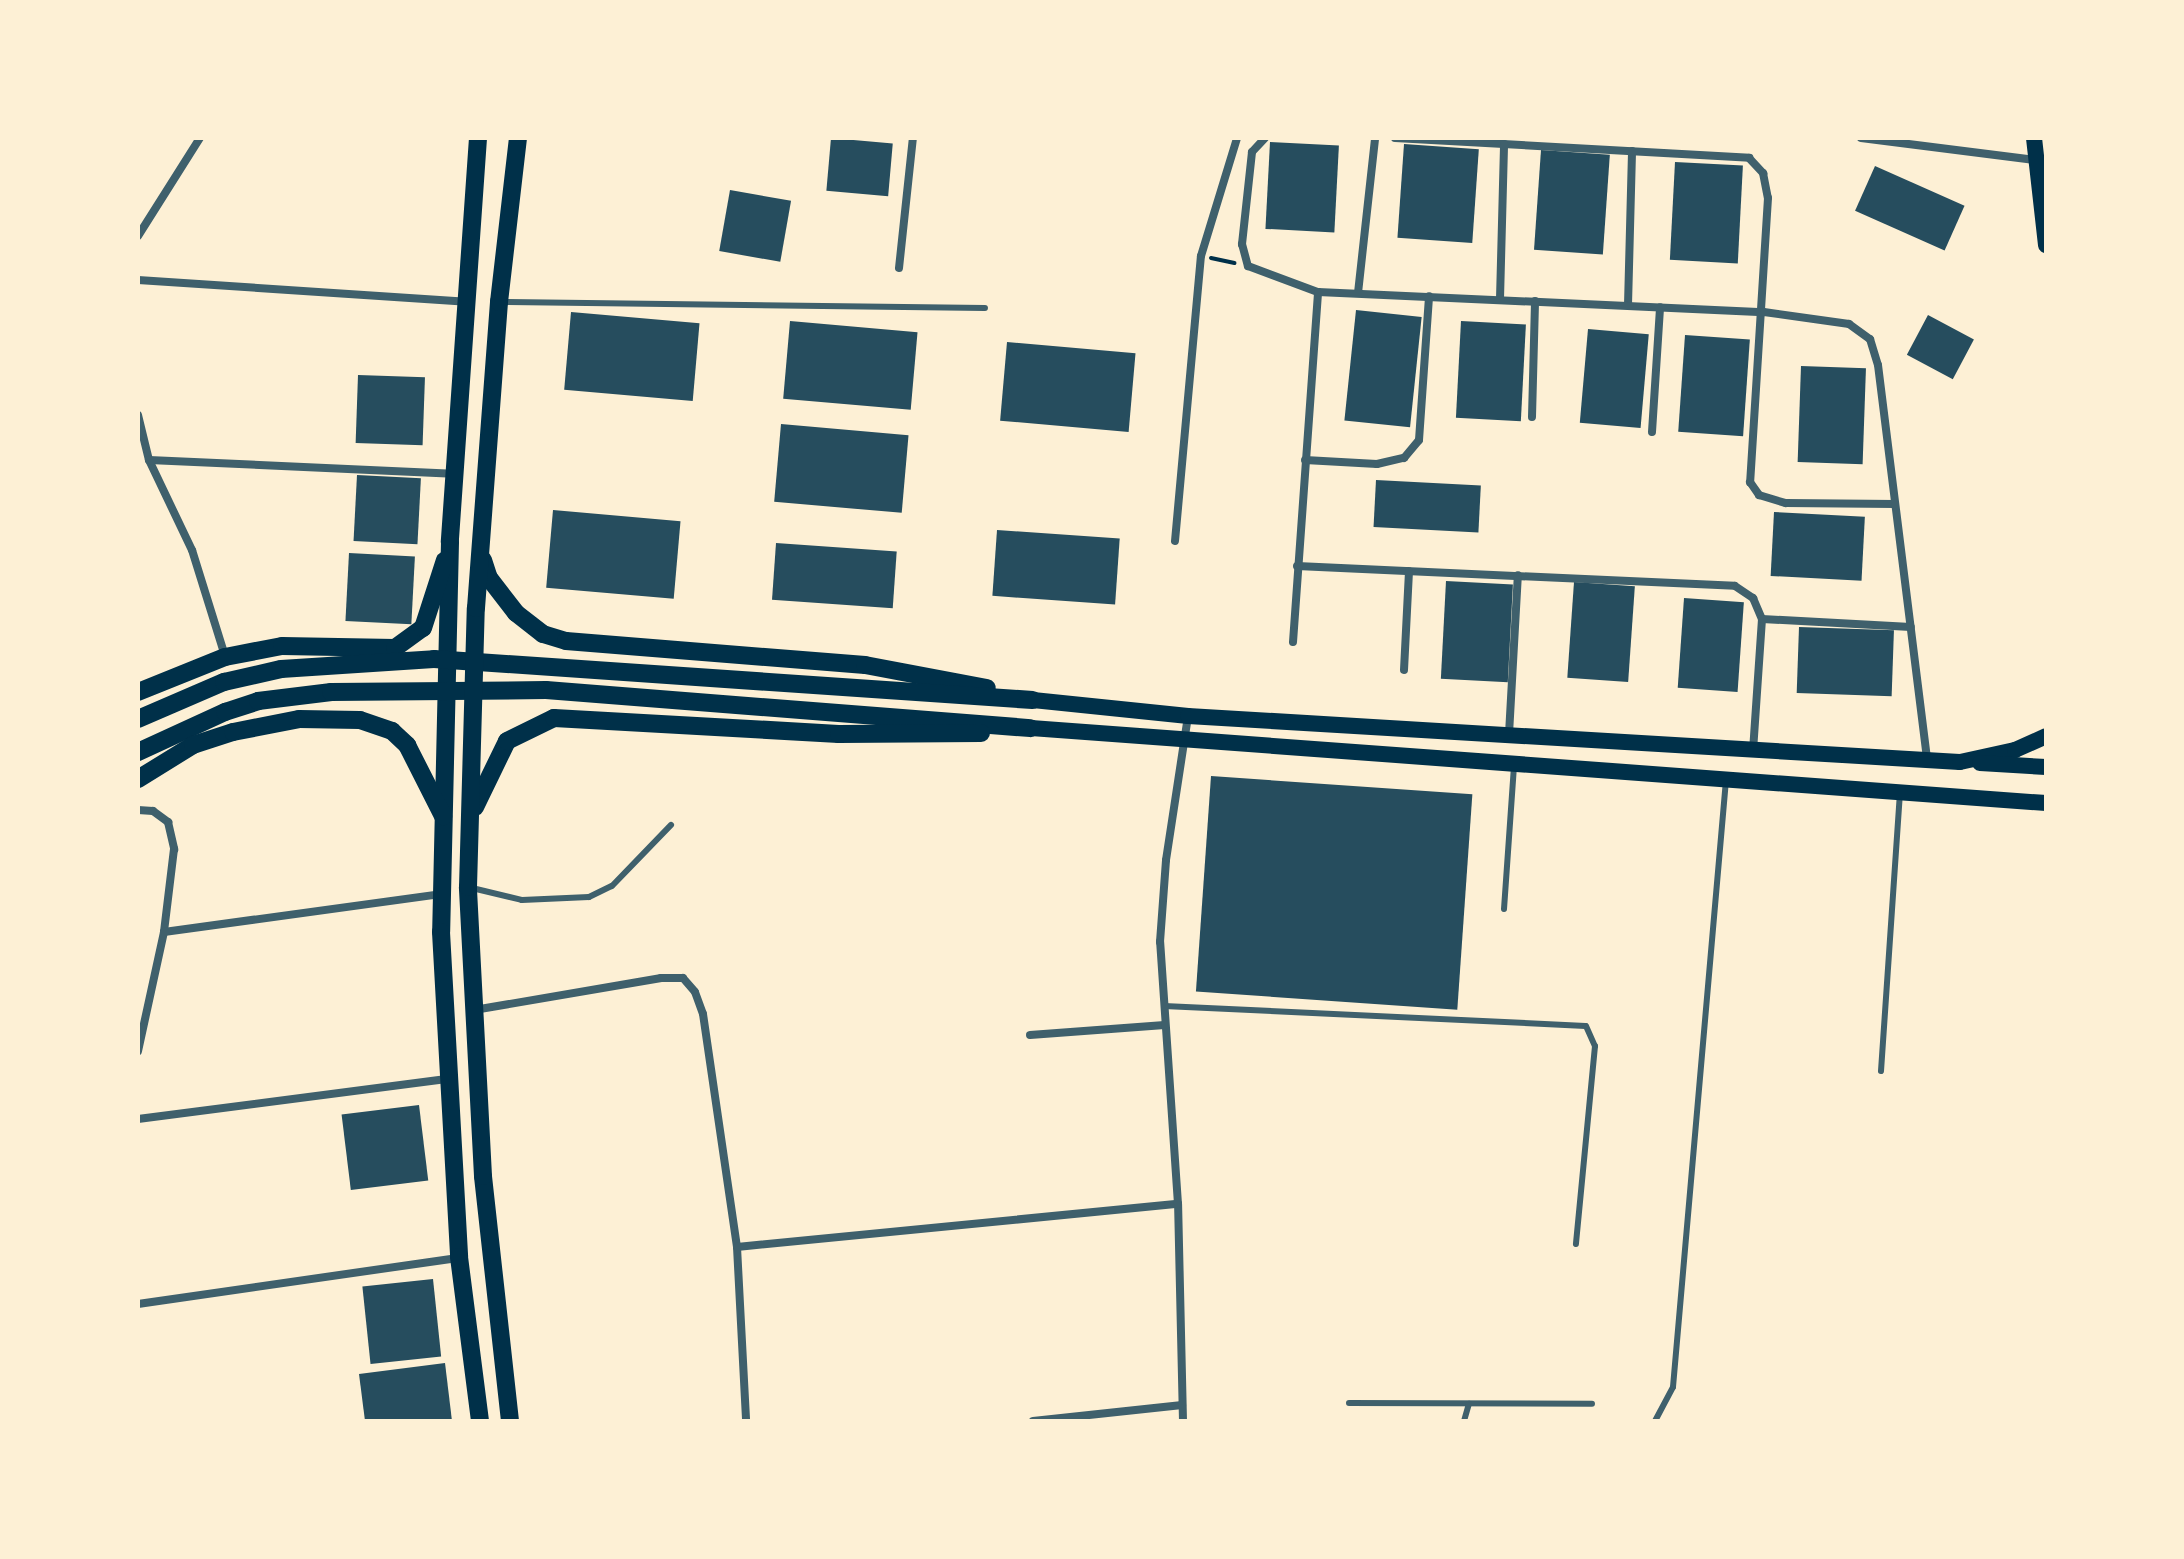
<!DOCTYPE html>
<style>
body{margin:0}
#map{position:relative;width:2184px;height:1559px;overflow:hidden;background:#fdf0d5;font-family:"Exo 2",sans-serif}
div>[style]{position:absolute}
.building>*{inset:0;background:#264d5e;transform-origin:0 0}
.path>*{height:4px;margin:-2px;padding:0 2px;transform-origin:2px;border-radius:2px;background:#003049}
.service>*{height:6px;margin:-3px;padding:0 3px;transform-origin:3px;border-radius:3px;background:#3f606c}
.minor>*{height:8px;margin:-4px;padding:0 4px;transform-origin:4px;border-radius:4px;background:#3f606c}
.secondary>*{height:16px;margin:-8px;padding:0 8px;transform-origin:8px;border-radius:8px;background:#003049}
.primary>*{height:18px;margin:-9px;padding:0 9px;transform-origin:9px;border-radius:9px;background:#003049}
span{translate:-50% -50%;white-space:nowrap;text-align:center;line-height:1.15;-webkit-text-stroke:8px #fdf0d5;paint-order:stroke}
.frame{position:absolute;inset:0;border:140px solid #fdf0d5;pointer-events:none}
</style>
<div id="map">
<div class="building">
<i style="left:831px;top:138px;width:62px;height:53px;rotate:5deg"></i>
<i style="left:1270px;top:142px;width:69px;height:87px;rotate:3deg"></i>
<i style="left:1404px;top:144px;width:75px;height:94px;rotate:4deg"></i>
<i style="left:1541px;top:150px;width:69px;height:100px;rotate:4deg"></i>
<i style="left:1675px;top:162px;width:68px;height:98px;rotate:3deg"></i>
<i style="left:1875px;top:166px;width:98px;height:49px;rotate:24deg"></i>
<i style="left:730px;top:190px;width:62px;height:62px;rotate:10deg"></i>
<i style="left:1356px;top:310px;width:66px;height:111px;rotate:6deg"></i>
<i style="left:571px;top:312px;width:129px;height:78px;rotate:5deg"></i>
<i style="left:1928px;top:315px;width:52px;height:45px;rotate:28deg"></i>
<i style="left:790px;top:321px;width:128px;height:78px;rotate:5deg"></i>
<i style="left:1461px;top:321px;width:65px;height:97px;rotate:3deg"></i>
<i style="left:1588px;top:329px;width:61px;height:94px;rotate:5deg"></i>
<i style="left:1685px;top:335px;width:65px;height:97px;rotate:4deg"></i>
<i style="left:1007px;top:342px;width:129px;height:79px;rotate:5deg"></i>
<i style="left:1801px;top:366px;width:65px;height:96px;rotate:2deg"></i>
<i style="left:358px;top:375px;width:67px;height:68px;rotate:2deg"></i>
<i style="left:781px;top:424px;width:128px;height:78px;rotate:5deg"></i>
<i style="left:357px;top:475px;width:64px;height:66px;rotate:3deg"></i>
<i style="left:1376px;top:480px;width:105px;height:47px;rotate:3deg"></i>
<i style="left:553px;top:510px;width:128px;height:78px;rotate:5deg"></i>
<i style="left:1774px;top:512px;width:91px;height:64px;rotate:3deg"></i>
<i style="left:997px;top:530px;width:123px;height:66px;rotate:4deg"></i>
<i style="left:776px;top:543px;width:121px;height:57px;rotate:4deg"></i>
<i style="left:349px;top:553px;width:66px;height:68px;rotate:3deg"></i>
<i style="left:1446px;top:581px;width:67px;height:98px;rotate:3deg"></i>
<i style="left:1574px;top:582px;width:61px;height:96px;rotate:4deg"></i>
<i style="left:1684px;top:598px;width:60px;height:90px;rotate:4deg"></i>
<i style="left:1799px;top:627px;width:95px;height:66px;rotate:2deg"></i>
<i style="left:1211px;top:776px;width:262px;height:216px;rotate:4deg"></i>
<i style="left:419px;top:1105px;width:76px;height:78px;rotate:83deg"></i>
<i style="left:433px;top:1279px;width:78px;height:71px;rotate:84deg"></i>
<i style="clip-path:polygon(445px 1363px,452px 1421px,365px 1421px,359px 1374px)"></i>
</div>
<div class="path">
<i style="left:1211px;top:258px;width:24px;rotate:12deg"></i>
</div>
<div class="service">
<i style="left:502px;top:302px;width:483px;rotate:0.7deg"></i>
<i style="left:472px;top:888px;width:51px;rotate:13.5deg"></i>
<i style="left:522px;top:900px;width:67px;rotate:-2.6deg"></i>
<i style="left:589px;top:897px;width:25px;rotate:-26deg"></i>
<i style="left:612px;top:886px;width:85px;rotate:-46deg"></i>
<i style="left:1504px;top:909px;width:142px;rotate:-86deg"></i>
<i style="left:1164px;top:1006px;width:422px;rotate:2.7deg"></i>
<i style="left:1586px;top:1026px;width:22px;rotate:66deg"></i>
<i style="left:1595px;top:1046px;width:199px;rotate:95.5deg"></i>
<i style="left:1881px;top:1071px;width:280px;rotate:-86.1deg"></i>
<i style="left:1349px;top:1403px;width:243px;rotate:0.2deg"></i>
<i style="left:1464px;top:1421px;width:18px;rotate:-74deg"></i>
<i style="left:1655px;top:1421px;width:38px;rotate:-62deg"></i>
<i style="left:1673px;top:1387px;width:609px;rotate:-85.01deg"></i>
</div>
<div class="minor">
<i style="left:1265px;top:138px;width:19px;rotate:133deg"></i>
<i style="left:1252px;top:152px;width:93px;rotate:96.2deg"></i>
<i style="left:1242px;top:244px;width:23px;rotate:75deg"></i>
<i style="left:1248px;top:266px;width:75px;rotate:20.4deg"></i>
<i style="left:1395px;top:138px;width:355px;rotate:3.2deg"></i>
<i style="left:1749px;top:158px;width:21px;rotate:47deg"></i>
<i style="left:1763px;top:173px;width:25px;rotate:79deg"></i>
<i style="left:1768px;top:198px;width:285px;rotate:93.6deg"></i>
<i style="left:1750px;top:482px;width:16px;rotate:55deg"></i>
<i style="left:1759px;top:495px;width:28px;rotate:17deg"></i>
<i style="left:1786px;top:503px;width:109px;rotate:0.5deg"></i>
<i style="left:1861px;top:138px;width:176px;rotate:7.2deg"></i>
<i style="left:138px;top:236px;width:116px;rotate:-57.7deg"></i>
<i style="left:899px;top:268px;width:131px;rotate:-83.9deg"></i>
<i style="left:138px;top:280px;width:329px;rotate:3.8deg"></i>
<i style="left:1358px;top:293px;width:156px;rotate:-83.7deg"></i>
<i style="left:1500px;top:299px;width:155px;rotate:-88.5deg"></i>
<i style="left:1628px;top:305px;width:154px;rotate:-88.5deg"></i>
<i style="left:138px;top:415px;width:46px;rotate:76.3deg"></i>
<i style="left:149px;top:460px;width:100px;rotate:64.5deg"></i>
<i style="left:192px;top:550px;width:111px;rotate:72.7deg"></i>
<i style="left:1532px;top:417px;width:116px;rotate:-88.5deg"></i>
<i style="left:1652px;top:432px;width:125px;rotate:-86.3deg"></i>
<i style="left:149px;top:460px;width:304px;rotate:2.6deg"></i>
<i style="left:1305px;top:460px;width:72px;rotate:3.2deg"></i>
<i style="left:1377px;top:464px;width:28px;rotate:-13deg"></i>
<i style="left:1404px;top:458px;width:23px;rotate:-50deg"></i>
<i style="left:1419px;top:440px;width:144px;rotate:-86deg"></i>
<i style="left:1175px;top:541px;width:286px;rotate:-84.8deg"></i>
<i style="left:1201px;top:256px;width:123px;rotate:-73deg"></i>
<i style="left:1297px;top:566px;width:438px;rotate:2.6deg"></i>
<i style="left:1735px;top:586px;width:22px;rotate:34deg"></i>
<i style="left:1753px;top:598px;width:23px;rotate:67deg"></i>
<i style="left:1762px;top:619px;width:131px;rotate:93.9deg"></i>
<i style="left:1762px;top:619px;width:149px;rotate:3.1deg"></i>
<i style="left:1293px;top:642px;width:351px;rotate:-85.9deg"></i>
<i style="left:1318px;top:292px;width:446px;rotate:2.6deg"></i>
<i style="left:1764px;top:312px;width:86px;rotate:8deg"></i>
<i style="left:1849px;top:324px;width:26px;rotate:36deg"></i>
<i style="left:1870px;top:339px;width:27px;rotate:73deg"></i>
<i style="left:1878px;top:365px;width:397px;rotate:82.9deg"></i>
<i style="left:1404px;top:670px;width:99px;rotate:-87.1deg"></i>
<i style="left:1509px;top:734px;width:159px;rotate:-86.8deg"></i>
<i style="left:138px;top:810px;width:15px;rotate:4deg"></i>
<i style="left:153px;top:811px;width:19px;rotate:36deg"></i>
<i style="left:168px;top:822px;width:28px;rotate:77deg"></i>
<i style="left:174px;top:849px;width:84px;rotate:96.9deg"></i>
<i style="left:164px;top:932px;width:122px;rotate:102.3deg"></i>
<i style="left:164px;top:932px;width:279px;rotate:-7.8deg"></i>
<i style="left:474px;top:1010px;width:190px;rotate:-9.7deg"></i>
<i style="left:661px;top:978px;width:22px"></i>
<i style="left:683px;top:978px;width:18px;rotate:49deg"></i>
<i style="left:695px;top:992px;width:23px;rotate:70deg"></i>
<i style="left:703px;top:1014px;width:235px;rotate:81.7deg"></i>
<i style="left:737px;top:1247px;width:174px;rotate:87deg"></i>
<i style="left:1030px;top:1035px;width:135px;rotate:-4.2deg"></i>
<i style="left:138px;top:1119px;width:313px;rotate:-7.4deg"></i>
<i style="left:737px;top:1247px;width:443px;rotate:-5.6deg"></i>
<i style="left:138px;top:1304px;width:323px;rotate:-8.2deg"></i>
<i style="left:1033px;top:1421px;width:150px;rotate:-6.1deg"></i>
<i style="left:1183px;top:1421px;width:217px;rotate:-91.3deg"></i>
<i style="left:1178px;top:1204px;width:263px;rotate:-93.9deg"></i>
<i style="left:1160px;top:942px;width:82px;rotate:-85.8deg"></i>
<i style="left:1166px;top:860px;width:146px;rotate:-81.3deg"></i>
</div>
<div class="secondary">
<i style="left:2034px;top:138px;width:108px;rotate:83.6deg"></i>
<i style="left:1033px;top:700px;width:156px;rotate:5.9deg"></i>
<i style="left:1188px;top:716px;width:773px;rotate:3.41deg"></i>
<i style="left:1960px;top:762px;width:56px;rotate:-12.3deg"></i>
<i style="left:2015px;top:750px;width:34px;rotate:-24deg"></i>
<i style="left:1031px;top:728px;width:1018px;rotate:4.23deg"></i>
<i style="left:1980px;top:763px;width:66px;rotate:3.5deg"></i>
</div>
<div class="primary">
<i style="left:478px;top:138px;width:405px;rotate:94deg"></i>
<i style="left:450px;top:542px;width:390px;rotate:91.3deg"></i>
<i style="left:441px;top:932px;width:325px;rotate:86.8deg"></i>
<i style="left:459px;top:1257px;width:165px;rotate:82.7deg"></i>
<i style="left:483px;top:560px;width:19px;rotate:72deg"></i>
<i style="left:489px;top:578px;width:44px;rotate:52.4deg"></i>
<i style="left:516px;top:613px;width:34px;rotate:38deg"></i>
<i style="left:543px;top:634px;width:24px;rotate:17deg"></i>
<i style="left:566px;top:641px;width:300px;rotate:4.6deg"></i>
<i style="left:865px;top:665px;width:124px;rotate:10.7deg"></i>
<i style="left:138px;top:692px;width:94px;rotate:-21.9deg"></i>
<i style="left:225px;top:657px;width:58px;rotate:-10.9deg"></i>
<i style="left:282px;top:646px;width:113px;rotate:1deg"></i>
<i style="left:395px;top:648px;width:34px;rotate:-36deg"></i>
<i style="left:423px;top:628px;width:71px;rotate:-72.1deg"></i>
<i style="left:138px;top:719px;width:94px;rotate:-23.3deg"></i>
<i style="left:224px;top:682px;width:58px;rotate:-12.8deg"></i>
<i style="left:281px;top:669px;width:153px;rotate:-3.7deg"></i>
<i style="left:434px;top:659px;width:600px;rotate:3.92deg"></i>
<i style="left:138px;top:752px;width:96px;rotate:-24.7deg"></i>
<i style="left:225px;top:712px;width:35px;rotate:-18deg"></i>
<i style="left:258px;top:701px;width:74px;rotate:-7deg"></i>
<i style="left:331px;top:692px;width:215px;rotate:-0.5deg"></i>
<i style="left:546px;top:690px;width:486px;rotate:4.5deg"></i>
<i style="left:138px;top:779px;width:65px;rotate:-31.7deg"></i>
<i style="left:193px;top:745px;width:42px;rotate:-18deg"></i>
<i style="left:233px;top:732px;width:67px;rotate:-11.1deg"></i>
<i style="left:299px;top:719px;width:61px;rotate:0.9deg"></i>
<i style="left:360px;top:720px;width:34px;rotate:19deg"></i>
<i style="left:392px;top:731px;width:21px;rotate:43deg"></i>
<i style="left:407px;top:745px;width:80px;rotate:63.1deg"></i>
<i style="left:475px;top:807px;width:73px;rotate:-64.1deg"></i>
<i style="left:507px;top:741px;width:52px;rotate:-26.1deg"></i>
<i style="left:554px;top:718px;width:285px;rotate:3.2deg"></i>
<i style="left:839px;top:734px;width:142px;rotate:-0.4deg"></i>
<i style="left:510px;top:1421px;width:246px;rotate:-96.3deg"></i>
<i style="left:483px;top:1176px;width:289px;rotate:-93deg"></i>
<i style="left:468px;top:887px;width:279px;rotate:-88.4deg"></i>
<i style="left:476px;top:608px;width:307px;rotate:-85.7deg"></i>
<i style="left:499px;top:302px;width:165px;rotate:-83.4deg"></i>
</div>
<div class="frame"></div>
</div>
